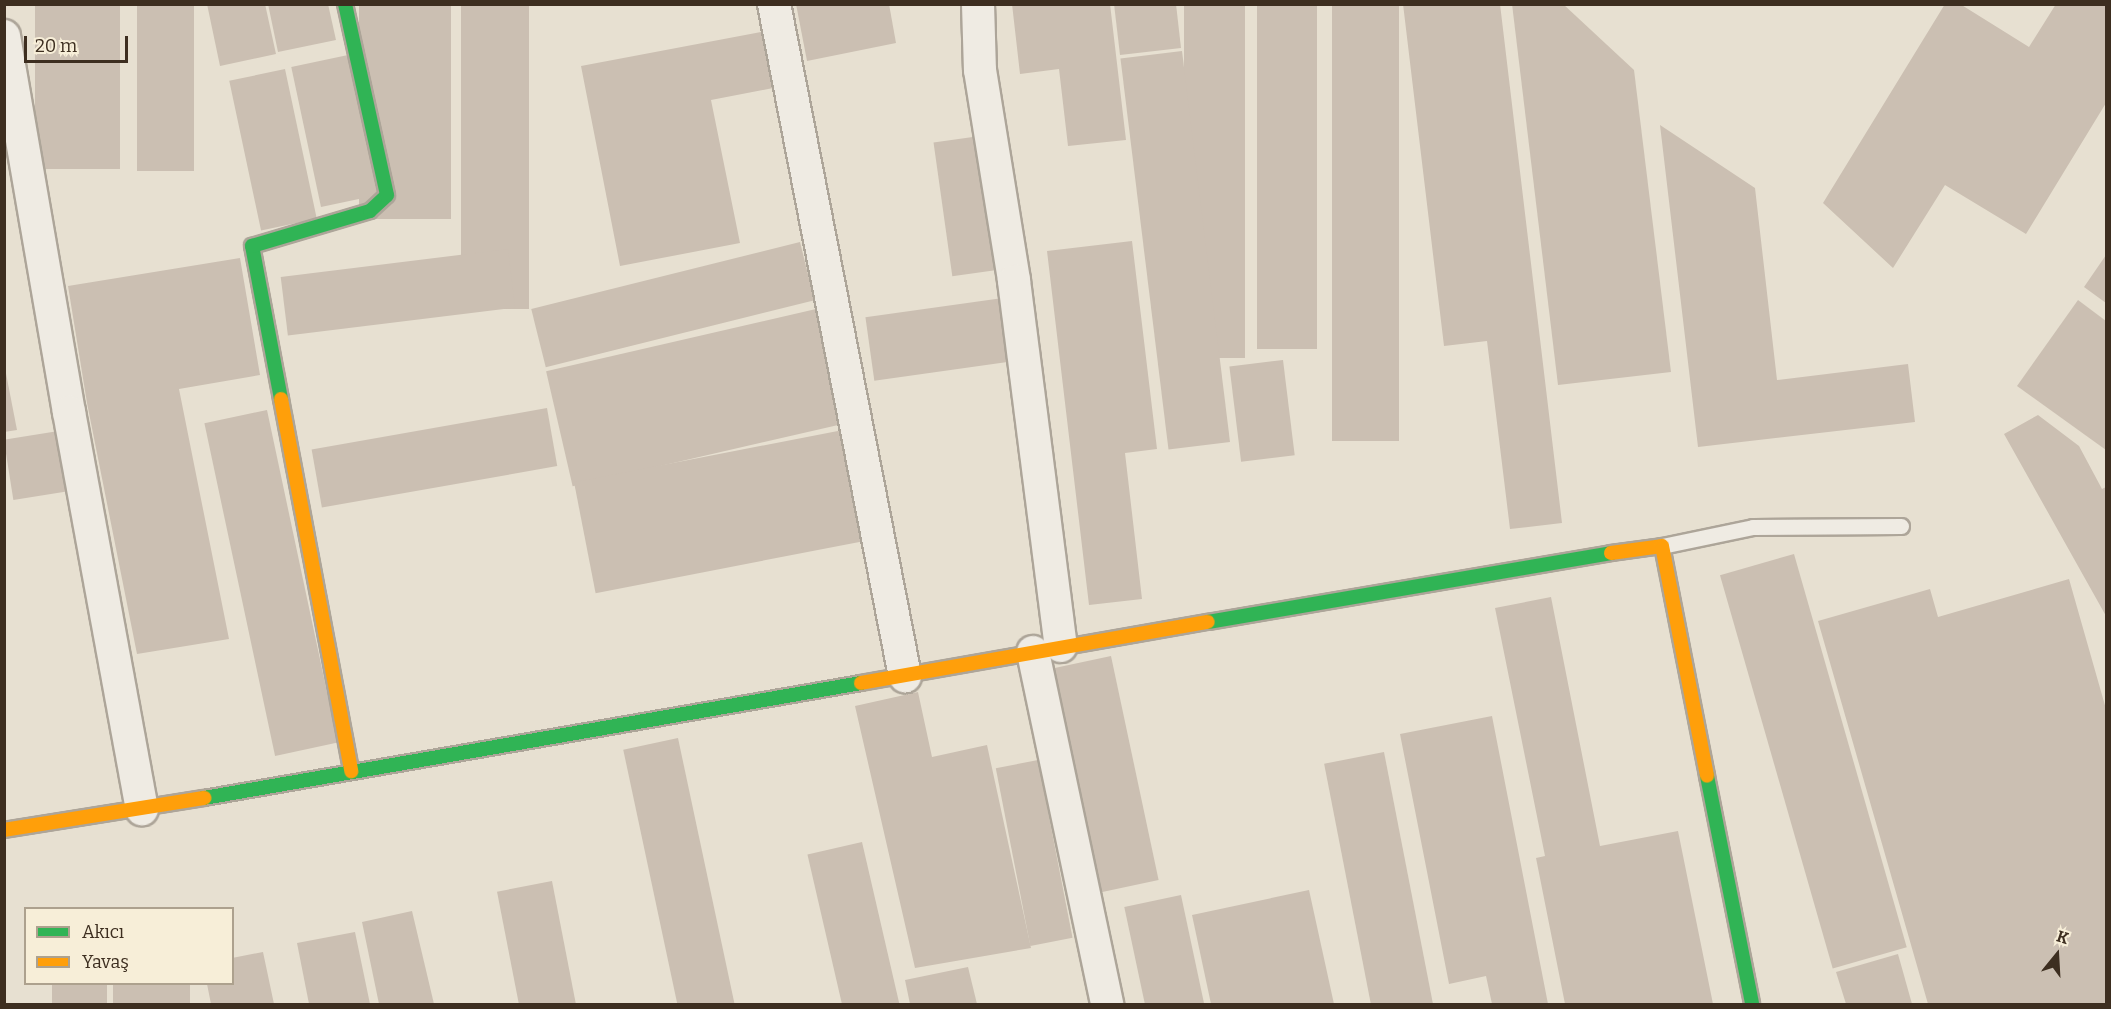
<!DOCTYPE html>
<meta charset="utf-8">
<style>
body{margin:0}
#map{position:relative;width:2111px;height:1009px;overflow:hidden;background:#e7e0d1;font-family:Bitter,serif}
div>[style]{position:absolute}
.building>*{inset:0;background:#cbbfb2;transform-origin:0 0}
.roads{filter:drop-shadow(2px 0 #ada599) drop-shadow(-2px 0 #ada599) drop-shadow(0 2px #ada599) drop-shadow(0 -2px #ada599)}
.lane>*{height:15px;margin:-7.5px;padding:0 7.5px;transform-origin:7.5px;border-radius:7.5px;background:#efebe3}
.street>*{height:32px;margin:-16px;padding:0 16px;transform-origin:16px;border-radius:16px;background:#efebe3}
.fast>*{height:14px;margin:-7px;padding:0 7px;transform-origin:7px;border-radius:7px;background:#30b455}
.slow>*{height:14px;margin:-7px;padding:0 7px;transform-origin:7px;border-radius:7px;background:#ff9f0a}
span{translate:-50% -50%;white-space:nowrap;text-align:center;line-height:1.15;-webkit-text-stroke:5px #f7eed8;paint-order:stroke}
.frame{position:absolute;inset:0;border:6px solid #3d2e20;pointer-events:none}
.legend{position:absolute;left:24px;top:907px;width:210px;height:78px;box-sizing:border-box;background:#f7eed8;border:2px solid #ada18e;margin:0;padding:8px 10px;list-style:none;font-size:18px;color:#3d2e20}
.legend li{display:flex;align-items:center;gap:12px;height:30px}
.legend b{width:30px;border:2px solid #ada18e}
.north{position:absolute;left:2027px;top:925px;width:60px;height:60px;-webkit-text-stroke:4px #f7eed8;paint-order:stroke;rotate:18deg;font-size:16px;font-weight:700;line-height:24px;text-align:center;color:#3d2e20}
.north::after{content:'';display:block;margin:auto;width:21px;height:27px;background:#3d2e20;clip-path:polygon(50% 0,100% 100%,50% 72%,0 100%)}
.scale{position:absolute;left:24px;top:36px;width:104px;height:27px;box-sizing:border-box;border:3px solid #3d2e20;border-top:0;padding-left:8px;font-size:18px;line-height:21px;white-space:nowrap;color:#3d2e20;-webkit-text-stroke:4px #f7eed8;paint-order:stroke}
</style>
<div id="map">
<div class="building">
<i style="left:35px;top:4px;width:85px;height:165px"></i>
<i style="left:137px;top:4px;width:57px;height:167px"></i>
<i style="clip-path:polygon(207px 4px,265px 4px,276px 54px,220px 66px)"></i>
<i style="clip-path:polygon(268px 4px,328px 4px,336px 40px,278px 52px)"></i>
<i style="left:359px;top:4px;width:92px;height:215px"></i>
<i style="left:461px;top:4px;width:68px;height:305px"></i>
<i style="clip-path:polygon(796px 4px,889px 4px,896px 43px,807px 61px)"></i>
<i style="clip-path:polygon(1012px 4px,1110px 4px,1126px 140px,1068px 146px,1059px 69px,1020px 74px)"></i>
<i style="clip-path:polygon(1114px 4px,1176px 4px,1181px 48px,1120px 55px)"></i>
<i style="left:1184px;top:4px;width:61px;height:354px"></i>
<i style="left:1257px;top:4px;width:60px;height:345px"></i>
<i style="left:1332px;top:4px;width:67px;height:437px"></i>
<i style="clip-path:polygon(1403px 4px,1500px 4px,1562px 523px,1510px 529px,1487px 341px,1444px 346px)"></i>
<i style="clip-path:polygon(1512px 4px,1563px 4px,1634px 70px,1671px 372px,1558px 385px)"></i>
<i style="clip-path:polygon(1945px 4px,1960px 4px,2029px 47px,2056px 4px,2106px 4px,2106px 103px,2026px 234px,1945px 185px,1893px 268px,1823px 203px)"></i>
<i style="clip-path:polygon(761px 32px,773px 88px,711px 100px,740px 243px,620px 266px,581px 66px)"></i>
<i style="left:1182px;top:51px;width:394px;height:62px;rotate:83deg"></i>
<i style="left:348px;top:55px;width:143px;height:58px;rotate:78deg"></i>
<i style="left:285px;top:69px;width:153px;height:57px;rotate:78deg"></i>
<i style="clip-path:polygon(1660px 125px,1755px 188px,1777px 380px,1908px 364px,1915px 422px,1698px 447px)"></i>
<i style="left:987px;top:135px;width:135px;height:54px;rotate:82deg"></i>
<i style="clip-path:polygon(1132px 241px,1157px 449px,1125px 453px,1142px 599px,1089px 605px,1047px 251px)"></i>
<i style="left:800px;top:242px;width:60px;height:277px;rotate:76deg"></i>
<i style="left:508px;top:249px;width:59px;height:229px;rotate:83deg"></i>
<i style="clip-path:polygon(2106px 255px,2106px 303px,2084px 287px)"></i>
<i style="clip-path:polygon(240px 258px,260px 375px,179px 389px,229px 639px,137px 654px,87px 403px,68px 286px)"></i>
<i style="left:1010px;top:297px;width:64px;height:146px;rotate:82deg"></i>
<i style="clip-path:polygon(2078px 300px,2106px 321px,2106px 450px,2017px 386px)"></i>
<i style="left:816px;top:309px;width:118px;height:277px;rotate:77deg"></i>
<i style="left:1283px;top:360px;width:96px;height:54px;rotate:83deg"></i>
<i style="clip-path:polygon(4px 363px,17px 430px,4px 432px)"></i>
<i style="left:547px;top:408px;width:59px;height:239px;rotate:80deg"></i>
<i style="left:267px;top:410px;width:340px;height:64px;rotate:78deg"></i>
<i style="clip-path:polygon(2038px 415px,2079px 446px,2102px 489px,2106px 487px,2106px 616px,2004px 434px)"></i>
<i style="left:71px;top:429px;width:61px;height:68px;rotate:81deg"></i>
<i style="left:843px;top:430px;width:113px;height:274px;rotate:79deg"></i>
<i style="left:1794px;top:554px;width:409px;height:77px;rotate:74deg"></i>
<i style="clip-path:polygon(2069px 579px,2106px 709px,2106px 1004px,1928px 1004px,1818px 621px,1930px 589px,1938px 617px)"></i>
<i style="clip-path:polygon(1551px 597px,1600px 846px,1678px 831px,1713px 1004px,1565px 1004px,1536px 858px,1545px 856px,1495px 608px)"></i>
<i style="left:1111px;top:656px;width:229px;height:60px;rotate:78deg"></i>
<i style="clip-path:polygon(918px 692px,932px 757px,987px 745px,1031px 948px,915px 968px,855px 706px)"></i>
<i style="clip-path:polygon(1492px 716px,1548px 1004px,1492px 1004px,1486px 976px,1449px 984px,1400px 734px)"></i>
<i style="left:678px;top:738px;width:272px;height:56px;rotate:78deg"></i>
<i style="left:1384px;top:752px;width:257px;height:61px;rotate:79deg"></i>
<i style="left:1038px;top:760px;width:181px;height:43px;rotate:79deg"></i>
<i style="left:862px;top:842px;width:166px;height:56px;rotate:77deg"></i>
<i style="left:552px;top:881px;width:126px;height:56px;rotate:79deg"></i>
<i style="clip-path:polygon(1309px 890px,1334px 1004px,1211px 1004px,1192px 915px)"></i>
<i style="left:1181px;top:895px;width:112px;height:58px;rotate:78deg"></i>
<i style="clip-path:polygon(412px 911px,434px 1004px,379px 1004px,362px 922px)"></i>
<i style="clip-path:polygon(355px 932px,370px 1004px,309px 1004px,297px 943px)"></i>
<i style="clip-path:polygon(263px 952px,274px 1004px,211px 1004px,207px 984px,232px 984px,232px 958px)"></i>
<i style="clip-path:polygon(1898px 954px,1912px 1004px,1846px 1004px,1836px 972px)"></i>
<i style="clip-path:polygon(968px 967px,977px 1004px,910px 1004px,905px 980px)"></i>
<i style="left:52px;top:984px;width:55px;height:20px"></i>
<i style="left:113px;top:984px;width:77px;height:21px"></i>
</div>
<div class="roads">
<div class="lane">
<i style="left:1662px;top:546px;width:93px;rotate:-11.8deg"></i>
<i style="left:1753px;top:527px;width:148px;rotate:-0.4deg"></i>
</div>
<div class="street">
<i style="left:774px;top:4px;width:685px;rotate:78.97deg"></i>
<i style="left:978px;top:4px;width:66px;rotate:88.3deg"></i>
<i style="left:980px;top:70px;width:214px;rotate:80.8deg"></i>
<i style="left:1014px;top:281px;width:368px;rotate:82.7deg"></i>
<i style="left:4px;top:36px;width:382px;rotate:80.2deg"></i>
<i style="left:69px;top:412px;width:404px;rotate:79.6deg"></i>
<i style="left:1033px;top:652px;width:360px;rotate:78.1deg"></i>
</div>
<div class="fast">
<i style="left:281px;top:399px;width:156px;rotate:-100.7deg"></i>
<i style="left:252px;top:246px;width:123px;rotate:-16.5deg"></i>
<i style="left:370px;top:211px;width:23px;rotate:-43deg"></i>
<i style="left:387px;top:195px;width:196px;rotate:-102.4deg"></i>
<i style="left:1208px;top:622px;width:409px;rotate:-9.7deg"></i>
<i style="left:1707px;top:776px;width:232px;rotate:78.8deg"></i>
<i style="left:204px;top:798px;width:667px;rotate:-9.93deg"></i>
</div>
<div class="slow">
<i style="left:281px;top:399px;width:379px;rotate:79.3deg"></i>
<i style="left:1611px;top:553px;width:51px;rotate:-7.8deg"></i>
<i style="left:1662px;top:546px;width:234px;rotate:78.9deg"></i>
<i style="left:861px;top:683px;width:352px;rotate:-10deg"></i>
<i style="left:4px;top:830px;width:203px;rotate:-9.1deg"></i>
</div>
</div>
<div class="frame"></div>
<ul class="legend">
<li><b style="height:8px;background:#30b455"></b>Akıcı</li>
<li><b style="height:8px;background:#ff9f0a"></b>Yavaş</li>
</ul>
<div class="north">K</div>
<div class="scale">20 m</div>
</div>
